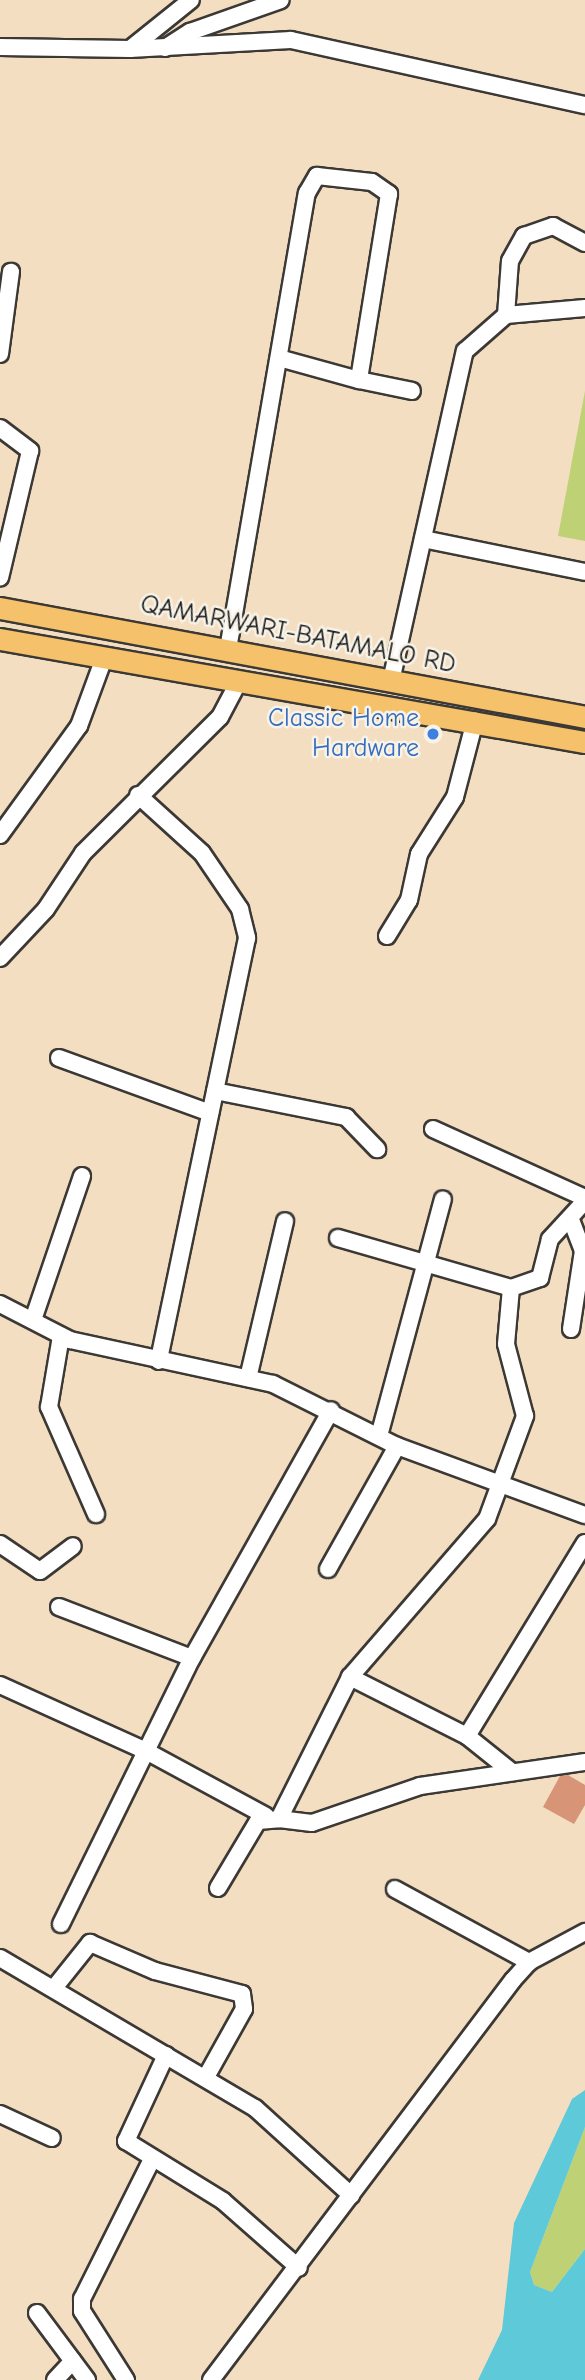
<!DOCTYPE html>
<style>
body{margin:0}
#map{position:relative;width:585px;height:2380px;overflow:hidden;background:#f4dec2;font-family:"Comic Neue",sans-serif}
div>[style]{position:absolute}
.green>*{inset:0;background:#bed174}
.water>*{inset:0;background:#5ec9d8}
.building>*{inset:0;background:#d79476}
.roads{filter:drop-shadow(2px 0 #3c3935) drop-shadow(-2px 0 #3c3935) drop-shadow(0 2px #3c3935) drop-shadow(0 -2px #3c3935)}
.minor>*{height:16px;margin:-8px;padding:0 8px;transform-origin:8px;border-radius:8px;background:#fff}
.major>*{height:21px;margin:-10.5px;padding:0 10.5px;transform-origin:10.5px;border-radius:10.5px;background:#f5c16b}
.dots>*{width:19px;height:19px;translate:-50% -50%;box-sizing:border-box;border:4px solid #f7f3e8;border-radius:50%}
span{translate:-50% -50%;white-space:nowrap;text-align:center;line-height:1.15;-webkit-text-stroke:5px #f7f3e8;paint-order:stroke}
.street-label{font-size:26px;color:#1c1c1c}
.shop-label{font-size:26px;color:#366cbe}
.right{translate:-100% -50%;text-align:right}
</style>
<div id="map">
<div class="green">
<i style="clip-path:polygon(585px 391px,585px 541px,558px 536px)"></i>
<i style="clip-path:polygon(585px 2127px,585px 2249px,552px 2292px,534px 2285px,530px 2272px)"></i>
</div>
<div class="water">
<i style="clip-path:polygon(585px 2090px,585px 2127px,530px 2272px,534px 2285px,552px 2292px,585px 2249px,585px 2380px,478px 2380px,502px 2330px,514px 2223px,572px 2099px)"></i>
</div>
<div class="building">
<i style="clip-path:polygon(568px 1775px,585px 1785px,585px 1805px,574px 1824px,543px 1807px,560px 1776px)"></i>
</div>
<div class="roads">
<div class="minor">
<i style="left:0;top:47px;width:130px;rotate:0.9deg"></i>
<i style="left:130px;top:49px;width:78px;rotate:-38.8deg"></i>
<i style="left:165px;top:48px;width:30px;rotate:-33deg"></i>
<i style="left:190px;top:32px;width:96px;rotate:-19.4deg"></i>
<i style="left:130px;top:49px;width:161px;rotate:-3.2deg"></i>
<i style="left:291px;top:40px;width:301px;rotate:12.5deg"></i>
<i style="left:506px;top:315px;width:54px;rotate:-85.8deg"></i>
<i style="left:510px;top:261px;width:29px;rotate:-61deg"></i>
<i style="left:524px;top:236px;width:31px;rotate:-19deg"></i>
<i style="left:553px;top:226px;width:36px;rotate:28deg"></i>
<i style="left:0;top:354px;width:83px;rotate:-82.4deg"></i>
<i style="left:279px;top:358px;width:83px;rotate:15.4deg"></i>
<i style="left:0;top:428px;width:38px;rotate:37deg"></i>
<i style="left:30px;top:451px;width:130px;rotate:103.3deg"></i>
<i style="left:423px;top:539px;width:165px;rotate:11.5deg"></i>
<i style="left:228px;top:649px;width:463px;rotate:-80.2deg"></i>
<i style="left:307px;top:193px;width:20px;rotate:-60deg"></i>
<i style="left:317px;top:176px;width:55px;rotate:6.2deg"></i>
<i style="left:372px;top:182px;width:21px;rotate:35deg"></i>
<i style="left:389px;top:194px;width:188px;rotate:99.2deg"></i>
<i style="left:359px;top:380px;width:54px;rotate:11.7deg"></i>
<i style="left:391px;top:681px;width:338px;rotate:-77.4deg"></i>
<i style="left:465px;top:351px;width:55px;rotate:-41.3deg"></i>
<i style="left:506px;top:315px;width:79px;rotate:-5.1deg"></i>
<i style="left:138px;top:795px;width:86px;rotate:42.2deg"></i>
<i style="left:202px;top:853px;width:68px;rotate:55.8deg"></i>
<i style="left:240px;top:909px;width:30px;rotate:76deg"></i>
<i style="left:247px;top:938px;width:432px;rotate:101.8deg"></i>
<i style="left:0;top:835px;width:135px;rotate:-54.1deg"></i>
<i style="left:79px;top:726px;width:72px;rotate:-69.8deg"></i>
<i style="left:387px;top:936px;width:42px;rotate:-58.6deg"></i>
<i style="left:409px;top:900px;width:47px;rotate:-77.7deg"></i>
<i style="left:419px;top:854px;width:67px;rotate:-57.7deg"></i>
<i style="left:455px;top:797px;width:79px;rotate:-75.3deg"></i>
<i style="left:0;top:958px;width:67px;rotate:-46.8deg"></i>
<i style="left:46px;top:909px;width:67px;rotate:-56.5deg"></i>
<i style="left:83px;top:853px;width:193px;rotate:-44.8deg"></i>
<i style="left:220px;top:717px;width:41px;rotate:-62.2deg"></i>
<i style="left:59px;top:1058px;width:161px;rotate:20deg"></i>
<i style="left:215px;top:1091px;width:134px;rotate:11.2deg"></i>
<i style="left:346px;top:1117px;width:45px;rotate:45.9deg"></i>
<i style="left:433px;top:1129px;width:167px;rotate:24.4deg"></i>
<i style="left:338px;top:1238px;width:180px;rotate:16.1deg"></i>
<i style="left:0;top:1304px;width:79px;rotate:27.2deg"></i>
<i style="left:70px;top:1340px;width:208px;rotate:12.2deg"></i>
<i style="left:273px;top:1384px;width:139px;rotate:26.6deg"></i>
<i style="left:397px;top:1446px;width:200px;rotate:20.2deg"></i>
<i style="left:33px;top:1320px;width:152px;rotate:-71.2deg"></i>
<i style="left:571px;top:1329px;width:79px;rotate:-81.3deg"></i>
<i style="left:583px;top:1251px;width:31px;rotate:-111deg"></i>
<i style="left:61px;top:1336px;width:72px;rotate:99.6deg"></i>
<i style="left:49px;top:1407px;width:117px;rotate:66.3deg"></i>
<i style="left:248px;top:1378px;width:161px;rotate:-76.7deg"></i>
<i style="left:379px;top:1436px;width:245px;rotate:-74.9deg"></i>
<i style="left:0;top:1544px;width:48px;rotate:34deg"></i>
<i style="left:40px;top:1571px;width:41px;rotate:-37.1deg"></i>
<i style="left:328px;top:1569px;width:141px;rotate:-60.7deg"></i>
<i style="left:59px;top:1607px;width:142px;rotate:21deg"></i>
<i style="left:350px;top:1677px;width:131px;rotate:26.8deg"></i>
<i style="left:467px;top:1736px;width:226px;rotate:-58.6deg"></i>
<i style="left:0;top:1685px;width:160px;rotate:24.3deg"></i>
<i style="left:146px;top:1751px;width:136px;rotate:28.4deg"></i>
<i style="left:467px;top:1736px;width:58px;rotate:38.7deg"></i>
<i style="left:279px;top:1819px;width:33px;rotate:7deg"></i>
<i style="left:312px;top:1823px;width:114px;rotate:-18.9deg"></i>
<i style="left:420px;top:1786px;width:167px;rotate:-8.3deg"></i>
<i style="left:218px;top:1888px;width:78px;rotate:-59.2deg"></i>
<i style="left:258px;top:1821px;width:21px;rotate:-5deg"></i>
<i style="left:279px;top:1819px;width:159px;rotate:-63.4deg"></i>
<i style="left:350px;top:1677px;width:209px;rotate:-49.1deg"></i>
<i style="left:487px;top:1519px;width:110px;rotate:-69.7deg"></i>
<i style="left:525px;top:1416px;width:74px;rotate:-104.8deg"></i>
<i style="left:506px;top:1344px;width:56px;rotate:-84.9deg"></i>
<i style="left:511px;top:1288px;width:31px;rotate:-19deg"></i>
<i style="left:540px;top:1278px;width:40px;rotate:-75.6deg"></i>
<i style="left:550px;top:1239px;width:52px;rotate:-47.4deg"></i>
<i style="left:395px;top:1889px;width:153px;rotate:28.6deg"></i>
<i style="left:61px;top:1924px;width:297px;rotate:-63.8deg"></i>
<i style="left:192px;top:1658px;width:284px;rotate:-60.7deg"></i>
<i style="left:0;top:1958px;width:296px;rotate:30.5deg"></i>
<i style="left:255px;top:2108px;width:130px;rotate:42.2deg"></i>
<i style="left:54px;top:1988px;width:58px;rotate:-51.3deg"></i>
<i style="left:90px;top:1943px;width:71px;rotate:23.3deg"></i>
<i style="left:155px;top:1971px;width:90px;rotate:14.8deg"></i>
<i style="left:242px;top:1994px;width:15px;rotate:82deg"></i>
<i style="left:244px;top:2009px;width:78px;rotate:119.2deg"></i>
<i style="left:166px;top:2055px;width:95px;rotate:114.9deg"></i>
<i style="left:126px;top:2141px;width:114px;rotate:31.7deg"></i>
<i style="left:223px;top:2201px;width:101px;rotate:41.4deg"></i>
<i style="left:0;top:2114px;width:57px;rotate:24.8deg"></i>
<i style="left:37px;top:2313px;width:84px;rotate:53.3deg"></i>
<i style="left:55px;top:2380px;width:26px;rotate:-47deg"></i>
<i style="left:126px;top:2380px;width:82px;rotate:-122.5deg"></i>
<i style="left:82px;top:2311px;width:12px;rotate:-90deg"></i>
<i style="left:82px;top:2299px;width:157px;rotate:-63.4deg"></i>
<i style="left:211px;top:2380px;width:501px;rotate:-52.95deg"></i>
<i style="left:513px;top:1980px;width:24px;rotate:-48deg"></i>
<i style="left:529px;top:1962px;width:64px;rotate:-28.2deg"></i>
</div>
<div class="major">
<i style="left:0;top:608px;width:595px;rotate:10.55deg"></i>
<i style="left:0;top:639px;width:594px;rotate:9.99deg"></i>
</div>
</div>
<div class="dots">
<i style="left:433px;top:734px;background:#3f7fe0"></i>
</div>
<div class="street-label">
<span style="left:298px;top:635px;rotate:11deg">QAMARWARI-BATAMALO RD</span>
</div>
<div class="shop-label">
<span class="right" style="left:419px;top:734px">Classic Home<br>Hardware</span>
</div>
</div>
